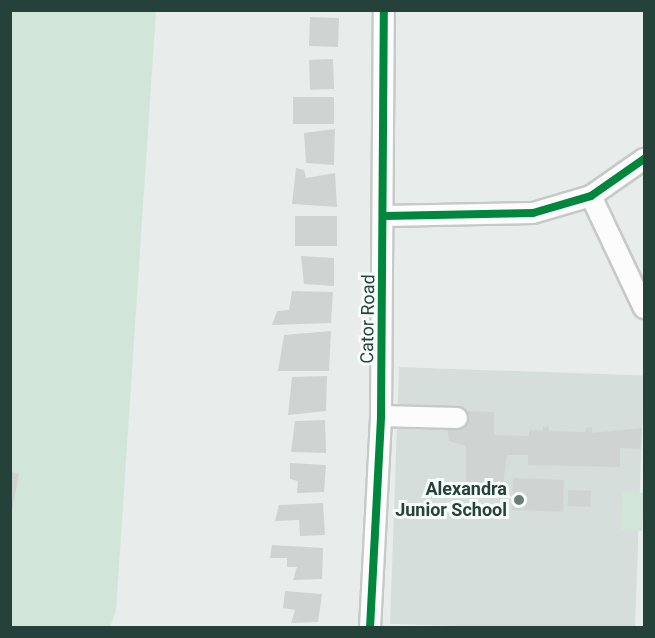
<!DOCTYPE html>
<style>
body{margin:0}
#map{position:relative;width:655px;height:638px;overflow:hidden;background:#e8edeb;font-family:Roboto,sans-serif}
div>[style]{position:absolute}
.built>*{inset:0;background:#d6dedb;transform-origin:0 0}
.green>*{inset:0;background:#d1e6d8;transform-origin:0 0}
.building>*{inset:0;background:#cfd4d2;transform-origin:0 0}
.roads{filter:drop-shadow(2px 0 #c5cac8) drop-shadow(-2px 0 #c5cac8) drop-shadow(0 2px #c5cac8) drop-shadow(0 -2px #c5cac8)}
.minor>*{height:20px;margin:-10px;padding:0 10px;transform-origin:10px;border-radius:10px;background:#fcfcfc}
.cycleway>*{height:8px;margin:-4px;padding:0 4px;transform-origin:4px;border-radius:4px;background:#00873e}
.dots>*{width:16px;height:16px;translate:-50% -50%;box-sizing:border-box;border:3px solid #f7fbf9;border-radius:50%}
span{translate:-50% -50%;white-space:nowrap;text-align:center;line-height:1.15;-webkit-text-stroke:6px #f7fbf9;paint-order:stroke}
.street-label{font-size:18px;color:#24423a}
.poi-label{font-size:18px;color:#24423a;font-weight:700}
.right{translate:-100% -50%;text-align:right}
.frame{position:absolute;inset:0;border:12px solid #24423a;pointer-events:none}
</style>
<div id="map">
<div class="built">
<i style="left:399px;top:367px;width:245px;height:257px;rotate:2deg"></i>
</div>
<div class="green">
<i style="clip-path:polygon(10px 11px,156px 11px,116px 611px,110px 627px,11px 627px)"></i>
<i style="left:623px;top:492px;width:21px;height:38px;rotate:3deg"></i>
</div>
<div class="building">
<i style="left:339px;top:18px;width:29px;height:29px;rotate:92deg"></i>
<i style="left:333px;top:59px;width:30px;height:24px;rotate:88deg"></i>
<i style="left:293px;top:97px;width:41px;height:27px"></i>
<i style="clip-path:polygon(335px 129px,334px 165px,306px 163px,304px 133px)"></i>
<i style="clip-path:polygon(296px 168px,304px 170px,306px 178px,335px 173px,337px 207px,292px 204px)"></i>
<i style="left:295px;top:216px;width:42px;height:30px"></i>
<i style="clip-path:polygon(301px 256px,334px 258px,334px 286px,304px 284px)"></i>
<i style="clip-path:polygon(292px 291px,333px 292px,331px 323px,272px 325px,277px 311px,289px 310px)"></i>
<i style="clip-path:polygon(331px 331px,329px 371px,278px 371px,284px 335px)"></i>
<i style="clip-path:polygon(327px 376px,326px 411px,288px 415px,292px 377px)"></i>
<i style="clip-path:polygon(461px 411px,494px 412px,494px 435px,529px 436px,529px 430px,543px 431px,543px 427px,549px 426px,549px 431px,586px 432px,586px 428px,592px 427px,592px 433px,642px 428px,641px 449px,620px 448px,620px 467px,528px 465px,528px 455px,507px 455px,502px 492px,466px 492px,466px 446px,449px 441px,447px 426px,460px 429px)"></i>
<i style="clip-path:polygon(325px 420px,326px 453px,291px 452px,295px 421px)"></i>
<i style="clip-path:polygon(290px 463px,326px 465px,324px 492px,297px 493px,298px 481px,290px 479px)"></i>
<i style="clip-path:polygon(10px 472px,19px 474px,12px 511px,10px 511px)"></i>
<i style="left:513px;top:478px;width:51px;height:32px;rotate:2deg"></i>
<i style="left:568px;top:490px;width:23px;height:16px;rotate:2deg"></i>
<i style="clip-path:polygon(323px 503px,325px 535px,300px 536px,299px 520px,275px 521px,279px 505px)"></i>
<i style="clip-path:polygon(272px 545px,323px 548px,322px 579px,293px 580px,297px 567px,287px 567px,287px 558px,270px 558px)"></i>
<i style="clip-path:polygon(285px 591px,322px 594px,318px 622px,291px 623px,295px 610px,283px 608px)"></i>
</div>
<div class="roads">
<div class="minor">
<i style="left:591px;top:196px;width:124px;rotate:64.7deg"></i>
<i style="left:385px;top:216px;width:148px;rotate:-1.2deg"></i>
<i style="left:533px;top:213px;width:60px;rotate:-16.3deg"></i>
<i style="left:591px;top:196px;width:65px;rotate:-34.9deg"></i>
<i style="left:381px;top:416px;width:76px;rotate:1.5deg"></i>
<i style="left:370px;top:628px;width:212px;rotate:-87deg"></i>
<i style="left:381px;top:416px;width:406px;rotate:-89.6deg"></i>
</div>
</div>
<div class="cycleway">
<i style="left:385px;top:216px;width:148px;rotate:-1.2deg"></i>
<i style="left:533px;top:213px;width:60px;rotate:-16.3deg"></i>
<i style="left:591px;top:196px;width:65px;rotate:-34.9deg"></i>
<i style="left:370px;top:628px;width:212px;rotate:-87deg"></i>
<i style="left:381px;top:416px;width:406px;rotate:-89.6deg"></i>
</div>
<div class="dots">
<i style="left:519px;top:500px;background:#697e78"></i>
</div>
<div class="street-label">
<span style="left:368px;top:319px;rotate:-89deg">Cator Road</span>
</div>
<div class="poi-label">
<span class="right" style="left:507px;top:500px">Alexandra<br>Junior School</span>
</div>
<div class="frame"></div>
</div>
